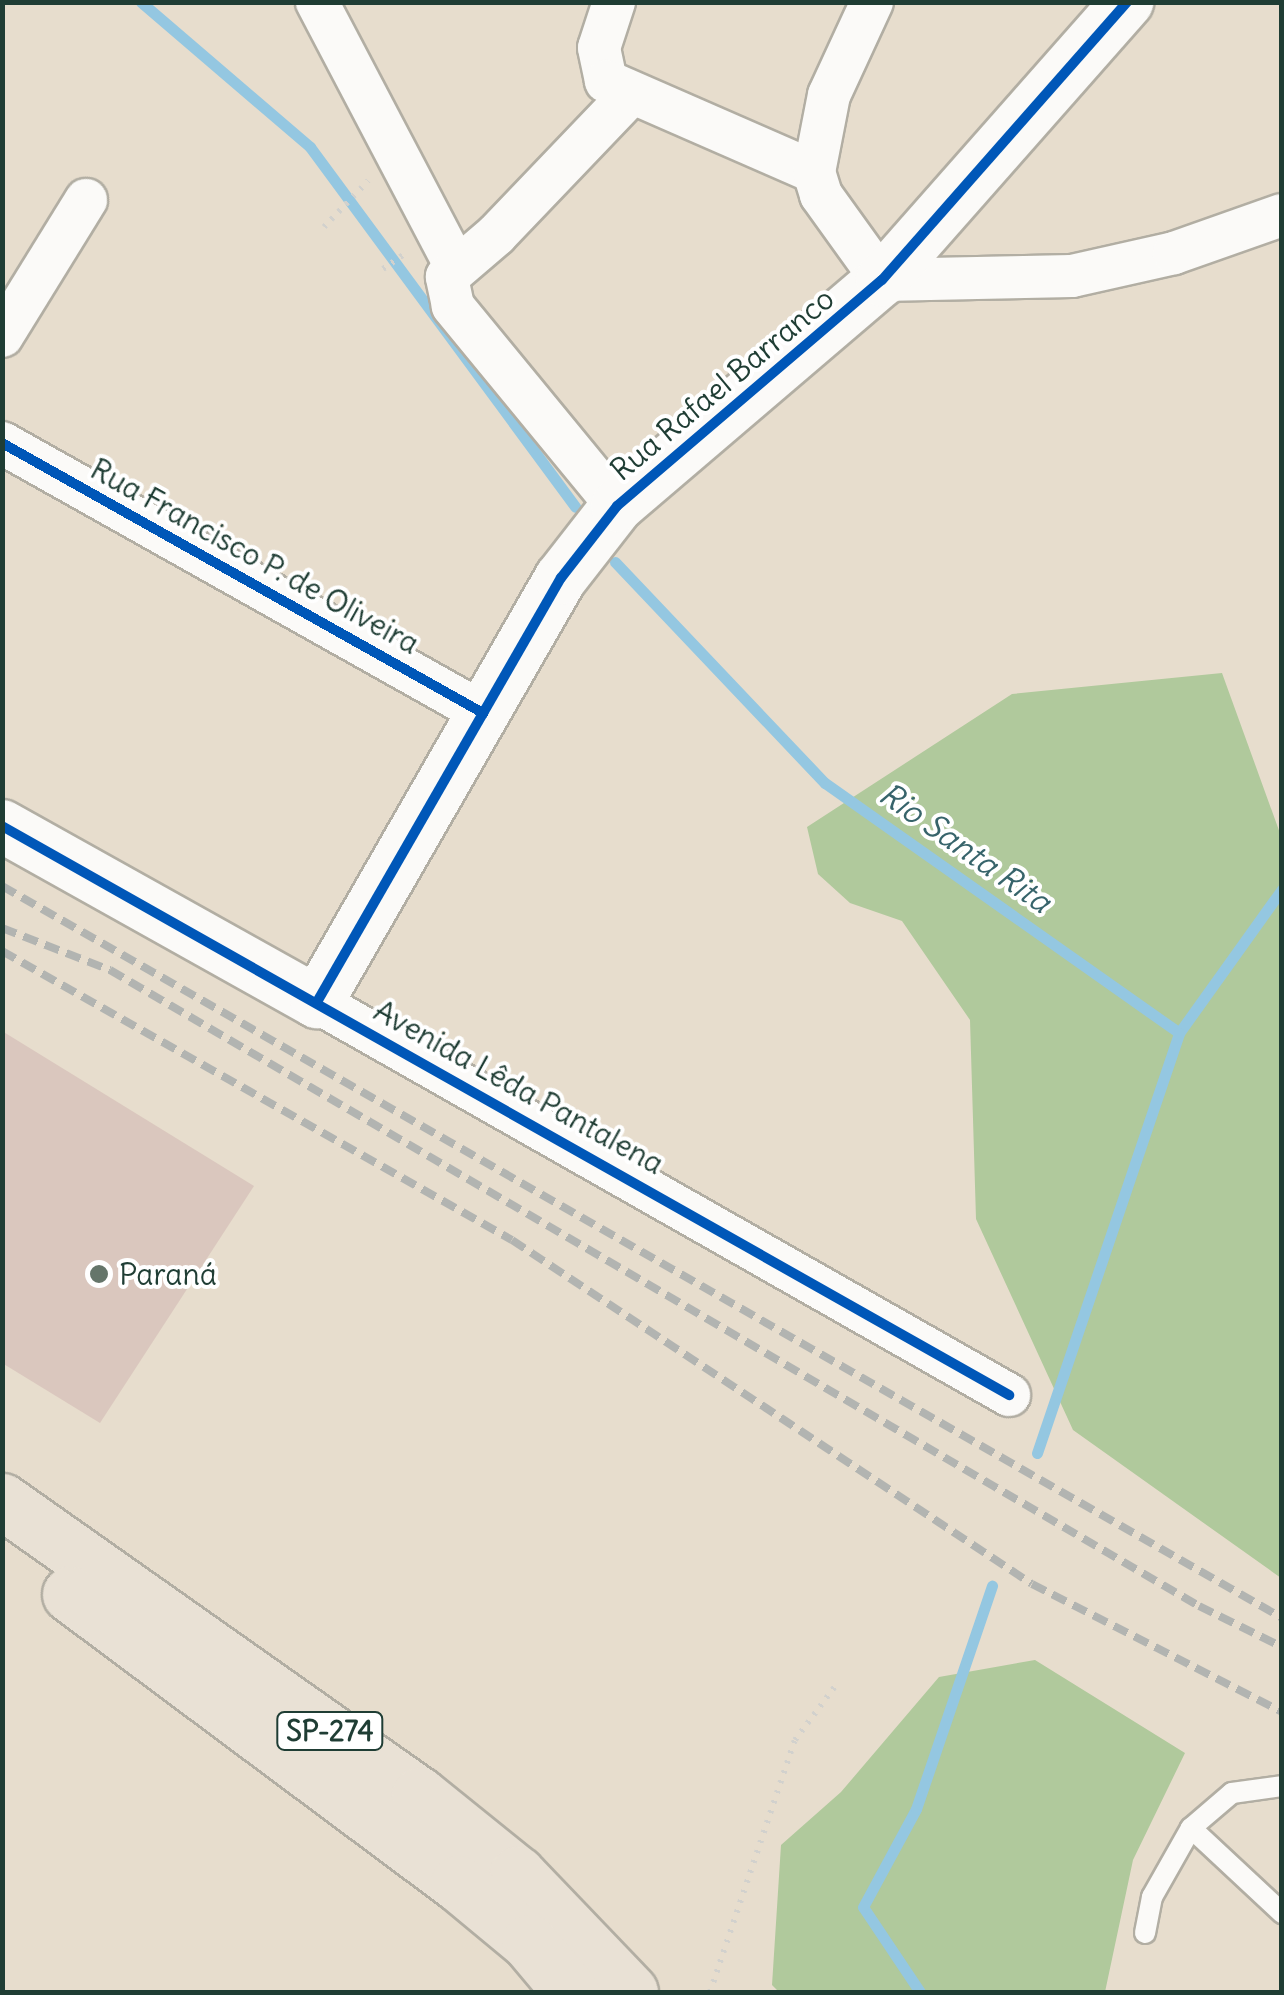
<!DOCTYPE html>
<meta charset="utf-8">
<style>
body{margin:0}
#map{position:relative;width:1284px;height:1995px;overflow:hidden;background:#e7ddcd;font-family:Delius,sans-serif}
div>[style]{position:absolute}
.forest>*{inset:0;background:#b0c99c}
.stream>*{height:11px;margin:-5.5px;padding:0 5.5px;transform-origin:5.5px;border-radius:5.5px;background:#94c7e1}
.building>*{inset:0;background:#dac7be}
.path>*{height:6px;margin-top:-3px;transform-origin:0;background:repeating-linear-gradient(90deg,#d2d1cd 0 2.5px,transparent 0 10.5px)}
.roads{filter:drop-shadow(2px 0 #b2aea3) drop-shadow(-2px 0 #b2aea3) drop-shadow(0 2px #b2aea3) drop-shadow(0 -2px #b2aea3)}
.service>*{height:20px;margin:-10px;padding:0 10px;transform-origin:10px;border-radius:10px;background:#fbfaf8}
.minor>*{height:42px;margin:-21px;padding:0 21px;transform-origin:21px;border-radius:21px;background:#fbfaf8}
.tertiary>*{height:52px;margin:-26px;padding:0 26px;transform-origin:26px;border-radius:26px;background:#fbfaf8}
.primary>*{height:55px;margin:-27.5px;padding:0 27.5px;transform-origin:27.5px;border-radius:27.5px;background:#e9e1d5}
.rail>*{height:8px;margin-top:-4px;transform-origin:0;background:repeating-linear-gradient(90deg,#b2b4b1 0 15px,transparent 0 23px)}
.cycleway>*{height:10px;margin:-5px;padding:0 5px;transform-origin:5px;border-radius:5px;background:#0057b8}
.dots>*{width:28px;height:28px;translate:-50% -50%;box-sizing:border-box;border:5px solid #fff;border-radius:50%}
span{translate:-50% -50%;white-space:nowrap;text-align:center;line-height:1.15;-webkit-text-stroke:8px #fff;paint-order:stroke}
.shield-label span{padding:2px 8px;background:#fff;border:2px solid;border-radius:8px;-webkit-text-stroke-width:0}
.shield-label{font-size:28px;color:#1f3d34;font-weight:700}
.street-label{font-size:30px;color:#1f3d34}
.poi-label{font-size:30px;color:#1f3d34}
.left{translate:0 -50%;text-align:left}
.water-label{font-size:32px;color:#37646b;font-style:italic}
.frame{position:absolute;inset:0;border:5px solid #1f3d34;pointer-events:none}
</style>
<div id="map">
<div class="forest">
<i style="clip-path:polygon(1222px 673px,1281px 836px,1281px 1578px,1073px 1430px,976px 1219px,970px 1020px,902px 921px,850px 903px,818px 874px,807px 827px,1012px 694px)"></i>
<i style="clip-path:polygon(1035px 1660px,1185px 1753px,1133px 1860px,1105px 1992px,779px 1992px,772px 1985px,781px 1845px,841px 1792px,939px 1677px)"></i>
</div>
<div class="stream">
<i style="left:141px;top:2px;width:223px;rotate:40.6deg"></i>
<i style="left:310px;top:147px;width:447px;rotate:53.6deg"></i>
<i style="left:615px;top:562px;width:305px;rotate:46.5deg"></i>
<i style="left:825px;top:783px;width:433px;rotate:35.2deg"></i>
<i style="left:1179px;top:1033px;width:177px;rotate:-54.4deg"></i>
<i style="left:1037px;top:1453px;width:443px;rotate:-71.3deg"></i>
<i style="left:920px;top:1992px;width:102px;rotate:-123.8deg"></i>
<i style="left:863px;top:1907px;width:111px;rotate:-61.6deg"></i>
<i style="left:916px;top:1809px;width:236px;rotate:-71.2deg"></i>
</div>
<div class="building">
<i style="clip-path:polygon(2px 1031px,254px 1186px,100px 1423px,2px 1363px)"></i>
</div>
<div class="path">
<i style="left:324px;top:227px;width:64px;rotate:-46.3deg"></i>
<i style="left:383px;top:269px;width:29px;rotate:-35deg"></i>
<i style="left:710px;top:1992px;width:266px;rotate:-71.4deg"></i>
<i style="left:795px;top:1740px;width:69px;rotate:-53.3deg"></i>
</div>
<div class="roads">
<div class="service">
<i style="left:1191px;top:1828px;width:125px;rotate:43deg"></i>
<i style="left:1145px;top:1933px;width:37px;rotate:-79deg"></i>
<i style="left:1152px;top:1897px;width:79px;rotate:-60.5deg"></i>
<i style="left:1191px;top:1828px;width:54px;rotate:-40.5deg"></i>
<i style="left:1232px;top:1793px;width:50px;rotate:-8deg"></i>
</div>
<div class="minor">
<i style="left:317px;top:2px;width:299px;rotate:62.3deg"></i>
<i style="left:614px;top:2px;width:48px;rotate:108.1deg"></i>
<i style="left:599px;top:48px;width:34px;rotate:78deg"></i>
<i style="left:606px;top:81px;width:227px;rotate:23.6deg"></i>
<i style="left:872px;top:2px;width:102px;rotate:114.8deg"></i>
<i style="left:829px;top:95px;width:78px;rotate:101deg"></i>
<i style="left:814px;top:172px;width:24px;rotate:73deg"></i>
<i style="left:821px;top:195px;width:105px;rotate:54.3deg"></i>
<i style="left:882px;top:280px;width:190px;rotate:-1.2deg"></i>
<i style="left:1072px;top:276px;width:105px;rotate:-12.7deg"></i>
<i style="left:1174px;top:253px;width:114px;rotate:-19.4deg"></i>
<i style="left:2px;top:336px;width:160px;rotate:-58.3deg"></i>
<i style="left:2px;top:443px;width:552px;rotate:29.31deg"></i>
<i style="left:617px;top:506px;width:259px;rotate:-129.4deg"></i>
<i style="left:453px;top:306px;width:30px;rotate:-102deg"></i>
<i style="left:447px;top:277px;width:65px;rotate:-40.6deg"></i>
<i style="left:496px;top:235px;width:192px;rotate:-46.3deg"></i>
<i style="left:317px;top:1002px;width:796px;rotate:29.59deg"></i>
</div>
<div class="tertiary">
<i style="left:2px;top:826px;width:361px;rotate:29.2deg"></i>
<i style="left:317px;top:1002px;width:489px;rotate:-60.1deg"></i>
<i style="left:561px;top:578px;width:91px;rotate:-52.1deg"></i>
<i style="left:617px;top:506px;width:348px;rotate:-40.5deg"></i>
<i style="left:882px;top:280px;width:371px;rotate:-48.6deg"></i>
</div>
<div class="primary">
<i style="left:2px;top:1501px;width:510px;rotate:35.19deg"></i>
<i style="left:419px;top:1795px;width:126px;rotate:38.9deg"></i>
<i style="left:517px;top:1874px;width:163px;rotate:46.2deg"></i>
<i style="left:70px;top:1594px;width:484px;rotate:36.7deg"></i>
<i style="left:458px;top:1883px;width:92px;rotate:39.7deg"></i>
<i style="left:529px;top:1942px;width:65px;rotate:50deg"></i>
</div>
</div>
<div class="rail">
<i style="left:2px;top:886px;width:1475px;rotate:29.76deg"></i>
<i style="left:2px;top:928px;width:116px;rotate:21.3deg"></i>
<i style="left:110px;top:970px;width:1261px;rotate:30.29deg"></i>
<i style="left:1199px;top:1606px;width:93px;rotate:26.3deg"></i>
<i style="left:2px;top:951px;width:586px;rotate:29.54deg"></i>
<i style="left:512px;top:1240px;width:623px;rotate:33.49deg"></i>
<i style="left:1032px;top:1584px;width:281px;rotate:27.1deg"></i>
</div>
<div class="cycleway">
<i style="left:2px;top:443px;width:552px;rotate:29.31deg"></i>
<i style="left:2px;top:826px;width:1157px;rotate:29.47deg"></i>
<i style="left:317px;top:1002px;width:489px;rotate:-60.1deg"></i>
<i style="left:561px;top:578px;width:91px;rotate:-52.1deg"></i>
<i style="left:617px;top:506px;width:348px;rotate:-40.5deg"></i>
<i style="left:882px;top:280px;width:371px;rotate:-48.6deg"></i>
</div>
<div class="dots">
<i style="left:99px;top:1274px;background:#65756a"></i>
</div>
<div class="shield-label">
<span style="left:330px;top:1731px">SP-274</span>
</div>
<div class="street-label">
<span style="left:722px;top:384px;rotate:-40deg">Rua Rafael Barranco</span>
<span style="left:255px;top:556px;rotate:29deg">Rua Francisco P. de Oliveira</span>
<span style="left:519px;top:1087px;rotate:29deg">Avenida Lêda Pantalena</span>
</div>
<div class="poi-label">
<span class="left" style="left:119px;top:1274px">Paraná</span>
</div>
<div class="water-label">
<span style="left:965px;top:848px;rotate:35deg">Rio Santa Rita</span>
</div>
<div class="frame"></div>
</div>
